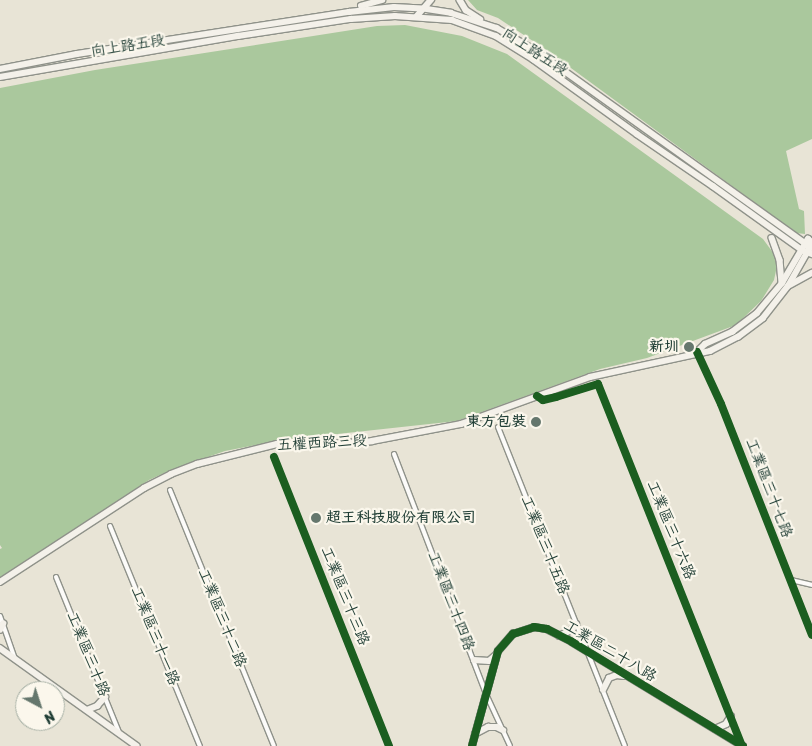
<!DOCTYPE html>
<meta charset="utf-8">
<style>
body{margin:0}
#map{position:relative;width:812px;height:746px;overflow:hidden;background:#e8e4d6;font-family:Sriracha,"LXGW WenKai TC",sans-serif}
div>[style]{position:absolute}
.forest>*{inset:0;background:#aac89d}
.roads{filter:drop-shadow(1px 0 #8f928a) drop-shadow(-1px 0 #8f928a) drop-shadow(0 1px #8f928a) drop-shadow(0 -1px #8f928a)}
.street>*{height:4px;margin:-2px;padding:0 2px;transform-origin:2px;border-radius:2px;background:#fcfbf9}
.secondary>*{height:5.5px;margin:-2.75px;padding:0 2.75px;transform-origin:2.75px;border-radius:2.75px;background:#f4f1ea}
.cycleway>*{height:8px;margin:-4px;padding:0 4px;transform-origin:4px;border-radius:4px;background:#1b5e20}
.dots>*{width:14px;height:14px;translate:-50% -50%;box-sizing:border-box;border:2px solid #fbf7ec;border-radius:50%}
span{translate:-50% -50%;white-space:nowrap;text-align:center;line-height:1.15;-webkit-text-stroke:4.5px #fbf7ec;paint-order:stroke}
.street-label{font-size:15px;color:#1f3d34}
.poi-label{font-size:15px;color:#1f3d34;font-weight:700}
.right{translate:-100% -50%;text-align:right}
.left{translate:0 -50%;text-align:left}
.north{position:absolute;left:15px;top:681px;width:50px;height:50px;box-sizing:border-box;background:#fbf7ec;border:1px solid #a3ada2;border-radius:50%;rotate:140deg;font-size:14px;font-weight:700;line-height:20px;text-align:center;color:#1f3d34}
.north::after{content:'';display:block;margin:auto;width:18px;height:22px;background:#65776d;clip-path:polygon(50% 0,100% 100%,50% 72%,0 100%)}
</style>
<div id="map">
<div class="forest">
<i style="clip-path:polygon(468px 0,812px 0,812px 139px,786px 151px,799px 209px,804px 211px,805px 234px,796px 233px,545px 49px,498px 18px,477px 10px)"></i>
<i style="clip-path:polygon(405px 25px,462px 36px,507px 54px,763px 239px,774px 254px,777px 266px,774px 280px,761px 301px,736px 325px,647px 358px,600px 369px,457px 421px,282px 440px,225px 451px,171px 470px,149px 480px,7px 576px,0 579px,0 549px,2px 548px,0 545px,0 88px,95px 70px,377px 26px)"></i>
</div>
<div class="roads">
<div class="street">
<i style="left:697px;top:352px;width:57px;rotate:65.2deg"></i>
<i style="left:721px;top:404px;width:248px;rotate:68.5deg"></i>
<i style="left:537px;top:396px;width:7px;rotate:34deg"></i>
<i style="left:543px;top:400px;width:13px;rotate:-13deg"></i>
<i style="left:556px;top:397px;width:44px;rotate:-17.2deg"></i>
<i style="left:598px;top:384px;width:387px;rotate:68.3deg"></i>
<i style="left:498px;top:427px;width:343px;rotate:68.3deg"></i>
<i style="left:394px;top:454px;width:257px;rotate:69deg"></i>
<i style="left:486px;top:694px;width:57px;rotate:65.2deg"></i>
<i style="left:274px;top:457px;width:311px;rotate:68.3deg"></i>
<i style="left:170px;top:490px;width:276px;rotate:67.9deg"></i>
<i style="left:110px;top:526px;width:238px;rotate:67.8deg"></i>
<i style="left:56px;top:577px;width:167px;rotate:67.9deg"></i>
<i style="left:791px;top:580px;width:22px;rotate:13deg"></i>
<i style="left:0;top:616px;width:46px;rotate:70.8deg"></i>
</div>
<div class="secondary">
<i style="left:460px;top:0;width:12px;rotate:59deg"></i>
<i style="left:466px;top:10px;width:17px;rotate:33deg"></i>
<i style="left:361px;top:6px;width:22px;rotate:-16deg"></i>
<i style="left:416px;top:17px;width:23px;rotate:-49deg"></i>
<i style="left:0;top:69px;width:78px;rotate:-11deg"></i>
<i style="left:77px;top:54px;width:275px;rotate:-8.8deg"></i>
<i style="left:349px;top:12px;width:45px;rotate:-6.3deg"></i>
<i style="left:394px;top:7px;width:33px;rotate:3deg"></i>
<i style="left:427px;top:9px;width:24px;rotate:9deg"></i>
<i style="left:451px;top:13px;width:48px;rotate:18.1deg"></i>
<i style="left:497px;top:28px;width:48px;rotate:30.3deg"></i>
<i style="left:538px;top:52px;width:337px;rotate:35.6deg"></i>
<i style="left:0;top:77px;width:242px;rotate:-9.8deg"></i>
<i style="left:238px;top:36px;width:114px;rotate:-8.6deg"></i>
<i style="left:351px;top:19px;width:44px;rotate:-3.9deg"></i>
<i style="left:395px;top:16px;width:57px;rotate:4deg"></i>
<i style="left:452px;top:20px;width:47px;rotate:20deg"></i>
<i style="left:496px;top:36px;width:44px;rotate:31.9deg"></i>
<i style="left:533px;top:59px;width:128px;rotate:35.8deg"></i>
<i style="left:637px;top:134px;width:92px;rotate:34.4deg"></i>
<i style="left:713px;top:186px;width:110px;rotate:35.7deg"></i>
<i style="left:802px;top:250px;width:11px;rotate:22deg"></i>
<i style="left:772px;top:238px;width:23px;rotate:70deg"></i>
<i style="left:780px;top:260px;width:22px;rotate:85deg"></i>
<i style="left:790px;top:285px;width:25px;rotate:-29deg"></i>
<i style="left:697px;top:352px;width:11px;rotate:-45deg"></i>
<i style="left:705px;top:344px;width:30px;rotate:-24deg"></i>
<i style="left:732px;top:332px;width:31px;rotate:-37deg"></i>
<i style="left:757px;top:313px;width:39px;rotate:-50deg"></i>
<i style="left:782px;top:283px;width:51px;rotate:-59.4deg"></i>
<i style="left:808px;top:239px;width:5px;rotate:37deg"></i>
<i style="left:0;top:582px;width:172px;rotate:-33.1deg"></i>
<i style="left:144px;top:488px;width:30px;rotate:-27deg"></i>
<i style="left:171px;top:474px;width:28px;rotate:-21deg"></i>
<i style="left:197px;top:464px;width:82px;rotate:-14deg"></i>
<i style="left:277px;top:444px;width:56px"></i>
<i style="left:333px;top:444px;width:39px;rotate:-4deg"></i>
<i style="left:372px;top:441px;width:91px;rotate:-10.8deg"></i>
<i style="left:461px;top:424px;width:137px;rotate:-20deg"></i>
<i style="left:590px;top:377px;width:123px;rotate:-12.2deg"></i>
<i style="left:710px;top:351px;width:31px;rotate:-27deg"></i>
<i style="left:738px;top:337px;width:31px;rotate:-37deg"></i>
<i style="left:763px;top:318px;width:41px;rotate:-52deg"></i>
<i style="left:788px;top:286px;width:48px;rotate:-60.3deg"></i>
<i style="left:0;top:630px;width:7px;rotate:-63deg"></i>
<i style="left:559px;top:636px;width:14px;rotate:-25deg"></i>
<i style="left:572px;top:630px;width:7px;rotate:-56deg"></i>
<i style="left:0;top:648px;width:168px;rotate:35.6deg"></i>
<i style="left:474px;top:660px;width:15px;rotate:4deg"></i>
<i style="left:489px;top:661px;width:9px;rotate:-41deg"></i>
<i style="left:603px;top:690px;width:13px;rotate:-63deg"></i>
<i style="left:609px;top:678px;width:9px;rotate:-21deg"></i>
<i style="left:617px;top:675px;width:7px;rotate:8deg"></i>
<i style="left:87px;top:710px;width:11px;rotate:-22deg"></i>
<i style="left:97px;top:706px;width:12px;rotate:-48deg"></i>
<i style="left:715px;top:729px;width:12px;rotate:-24deg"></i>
<i style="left:726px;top:724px;width:9px;rotate:-58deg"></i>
<i style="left:475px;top:734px;width:15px;rotate:-28deg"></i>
<i style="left:488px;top:727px;width:9px"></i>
<i style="left:497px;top:727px;width:7px;rotate:27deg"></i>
<i style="left:472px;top:746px;width:98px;rotate:-74.7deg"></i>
<i style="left:498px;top:651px;width:23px;rotate:-49deg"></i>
<i style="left:513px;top:634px;width:22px;rotate:-18deg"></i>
<i style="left:534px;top:627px;width:13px;rotate:9deg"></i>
<i style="left:547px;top:629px;width:28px;rotate:27deg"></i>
<i style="left:572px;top:642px;width:200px;rotate:31.3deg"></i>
</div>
</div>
<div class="cycleway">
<i style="left:697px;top:352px;width:57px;rotate:65.2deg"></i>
<i style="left:721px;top:404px;width:248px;rotate:68.5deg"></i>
<i style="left:537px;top:396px;width:7px;rotate:34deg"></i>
<i style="left:543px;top:400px;width:13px;rotate:-13deg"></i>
<i style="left:556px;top:397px;width:44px;rotate:-17.2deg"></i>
<i style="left:598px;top:384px;width:390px;rotate:68.3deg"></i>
<i style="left:274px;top:457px;width:311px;rotate:68.3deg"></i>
<i style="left:472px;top:746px;width:98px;rotate:-74.7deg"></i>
<i style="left:498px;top:651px;width:23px;rotate:-49deg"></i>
<i style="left:513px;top:634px;width:22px;rotate:-18deg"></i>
<i style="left:534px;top:627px;width:13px;rotate:9deg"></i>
<i style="left:547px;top:629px;width:28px;rotate:27deg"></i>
<i style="left:572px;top:642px;width:200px;rotate:31.3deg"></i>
</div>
<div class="dots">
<i style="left:689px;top:347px;background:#65776d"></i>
<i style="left:536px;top:422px;background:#65776d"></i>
<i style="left:316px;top:518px;background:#65776d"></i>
</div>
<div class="street-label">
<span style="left:128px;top:46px;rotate:-9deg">向上路五段</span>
<span style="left:535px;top:52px;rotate:33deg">向上路五段</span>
<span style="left:322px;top:443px;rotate:-3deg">五權西路三段</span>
<span style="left:769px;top:488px;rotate:69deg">工業區三十七路</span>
<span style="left:671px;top:530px;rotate:68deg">工業區三十六路</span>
<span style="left:545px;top:545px;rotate:68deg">工業區三十五路</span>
<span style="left:345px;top:596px;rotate:68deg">工業區三十三路</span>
<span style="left:451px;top:601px;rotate:69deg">工業區三十四路</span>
<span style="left:222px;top:618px;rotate:68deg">工業區三十二路</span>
<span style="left:155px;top:636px;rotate:68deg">工業區三十一路</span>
<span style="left:610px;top:651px;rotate:31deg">工業區二十八路</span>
<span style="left:88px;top:654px;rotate:68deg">工業區三十路</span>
</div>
<div class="poi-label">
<span class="right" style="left:679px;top:347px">新圳</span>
<span class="right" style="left:526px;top:422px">東方包裝</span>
<span class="left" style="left:326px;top:518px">超王科技股份有限公司</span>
</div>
<div class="north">N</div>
</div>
